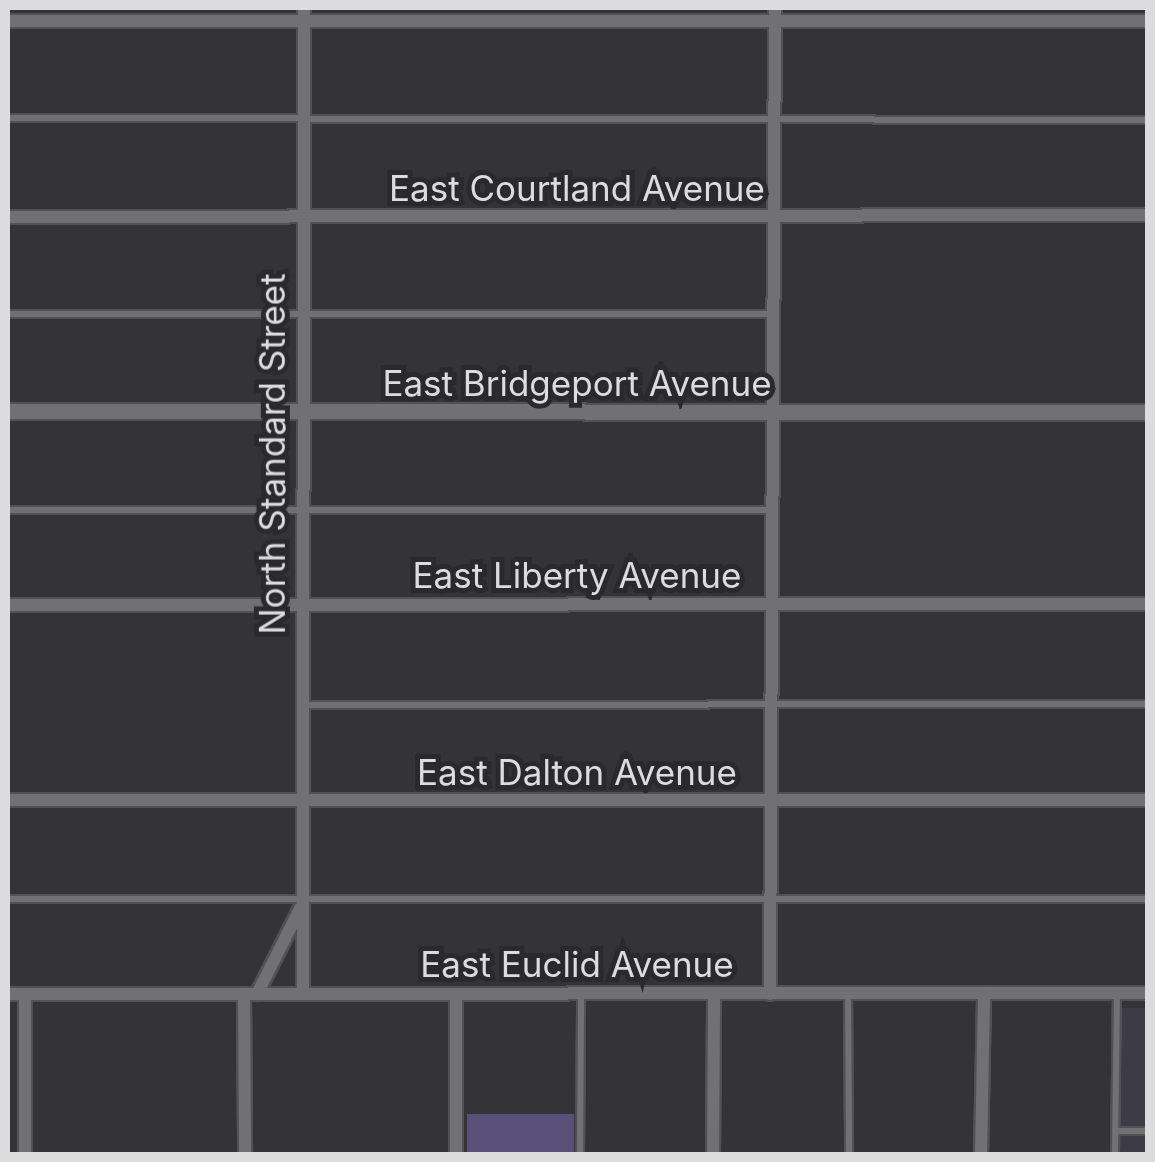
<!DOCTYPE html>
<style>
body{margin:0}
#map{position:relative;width:1155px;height:1162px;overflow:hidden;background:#343337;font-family:Inter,sans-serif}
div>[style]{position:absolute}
.built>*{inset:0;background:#3d3b45;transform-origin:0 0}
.green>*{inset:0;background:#5a4f79;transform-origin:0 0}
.roads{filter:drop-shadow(2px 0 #525155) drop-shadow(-2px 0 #525155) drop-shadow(0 2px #525155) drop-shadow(0 -2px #525155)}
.service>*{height:6px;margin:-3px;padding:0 3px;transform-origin:3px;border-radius:3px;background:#717072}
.minor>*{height:12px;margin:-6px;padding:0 6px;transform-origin:6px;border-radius:6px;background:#717072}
.tertiary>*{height:15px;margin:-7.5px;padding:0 7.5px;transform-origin:7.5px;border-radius:7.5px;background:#717072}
span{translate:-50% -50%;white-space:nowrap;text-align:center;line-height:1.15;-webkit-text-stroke:10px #2a292d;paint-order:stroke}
.street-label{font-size:35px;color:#dcdcde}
.frame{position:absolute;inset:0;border:10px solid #dcdcde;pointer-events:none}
</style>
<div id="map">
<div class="built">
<i style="left:1119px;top:1008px;width:28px;height:146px"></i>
</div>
<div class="green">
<i style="left:467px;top:1114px;width:107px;height:40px"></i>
</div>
<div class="roads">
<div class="service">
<i style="left:8px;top:118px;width:1140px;rotate:0.1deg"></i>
<i style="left:8px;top:314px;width:763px"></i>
<i style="left:8px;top:510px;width:763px"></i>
<i style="left:302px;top:705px;width:846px;rotate:-0.07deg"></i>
<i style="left:8px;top:899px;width:1140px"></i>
<i style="left:848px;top:995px;width:159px;rotate:89.6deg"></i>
<i style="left:1115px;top:1131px;width:33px"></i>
<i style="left:580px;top:1154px;width:158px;rotate:-89.6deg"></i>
<i style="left:1115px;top:1154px;width:160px;rotate:-89.3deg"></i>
</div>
<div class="minor">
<i style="left:8px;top:21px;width:1140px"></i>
<i style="left:8px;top:217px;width:1140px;rotate:-0.1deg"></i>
<i style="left:8px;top:605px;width:1140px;rotate:-0.05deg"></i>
<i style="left:8px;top:800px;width:1140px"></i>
<i style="left:8px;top:994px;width:1140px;rotate:-0.05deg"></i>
<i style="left:25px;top:994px;width:160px;rotate:90deg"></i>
<i style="left:244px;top:994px;width:160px;rotate:89.6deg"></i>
<i style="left:257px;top:994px;width:97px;rotate:-63.2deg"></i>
<i style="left:303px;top:994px;width:986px;rotate:-89.94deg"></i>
<i style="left:456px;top:994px;width:160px;rotate:90deg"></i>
<i style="left:770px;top:994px;width:986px;rotate:-89.71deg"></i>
<i style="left:713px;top:1154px;width:160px;rotate:-89.6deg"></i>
<i style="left:981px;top:1154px;width:161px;rotate:-88.9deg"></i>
</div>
<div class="tertiary">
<i style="left:8px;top:411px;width:1140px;rotate:0.05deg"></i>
</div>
</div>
<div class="street-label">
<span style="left:577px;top:188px">East Courtland Avenue</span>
<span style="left:577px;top:383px">East Bridgeport Avenue</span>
<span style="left:272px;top:454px;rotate:-90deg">North Standard Street</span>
<span style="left:577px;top:575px">East Liberty Avenue</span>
<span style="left:577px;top:772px">East Dalton Avenue</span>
<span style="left:577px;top:964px">East Euclid Avenue</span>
</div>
<div class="frame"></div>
</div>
